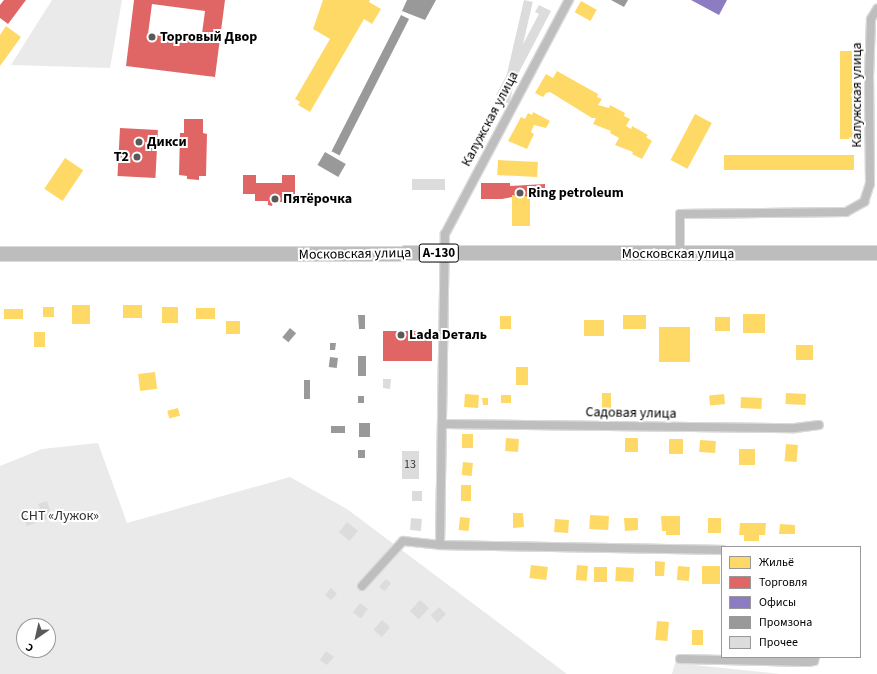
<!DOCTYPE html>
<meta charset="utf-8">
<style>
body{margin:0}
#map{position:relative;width:877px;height:674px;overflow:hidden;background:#fff;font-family:"Source Sans 3",sans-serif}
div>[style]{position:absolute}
.green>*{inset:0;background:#eaeaea}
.homes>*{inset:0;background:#ffd966;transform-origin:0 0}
.shops>*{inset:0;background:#e06666;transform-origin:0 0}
.offices>*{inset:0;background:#8e7cc3}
.industry>*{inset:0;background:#999;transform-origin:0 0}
.building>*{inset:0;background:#dcdcdc;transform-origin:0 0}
.roads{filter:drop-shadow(1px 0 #dbdbdb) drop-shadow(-1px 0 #dbdbdb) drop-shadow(0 1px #dbdbdb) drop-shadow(0 -1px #dbdbdb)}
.minor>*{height:8px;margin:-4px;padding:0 4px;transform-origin:4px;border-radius:4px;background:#bebebe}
.trunk>*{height:14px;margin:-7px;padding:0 7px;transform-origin:7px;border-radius:7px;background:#bdbdbd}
.dots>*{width:11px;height:11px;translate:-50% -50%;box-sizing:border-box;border:2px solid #fff;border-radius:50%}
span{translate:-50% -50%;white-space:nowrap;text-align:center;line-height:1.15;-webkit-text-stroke:4px #fff;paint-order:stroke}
.number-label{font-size:12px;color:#373737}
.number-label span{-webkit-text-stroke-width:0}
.shield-label span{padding:1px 3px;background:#fff;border:1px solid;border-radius:3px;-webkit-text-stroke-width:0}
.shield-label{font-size:13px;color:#000;font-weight:700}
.poi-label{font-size:14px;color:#000;font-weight:700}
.left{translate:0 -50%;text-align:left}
.right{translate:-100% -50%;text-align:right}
.street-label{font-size:14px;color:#000}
.park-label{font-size:14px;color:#2f2f2f}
.legend{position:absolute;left:721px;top:546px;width:140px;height:112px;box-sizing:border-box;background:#fff;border:1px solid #999;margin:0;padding:5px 7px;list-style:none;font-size:12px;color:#000}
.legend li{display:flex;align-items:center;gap:8px;height:20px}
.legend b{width:20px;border:1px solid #999}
.north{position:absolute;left:16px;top:618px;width:40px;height:40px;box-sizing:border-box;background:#fff;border:1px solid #999;border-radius:50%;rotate:214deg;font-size:11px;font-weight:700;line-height:16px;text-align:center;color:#000}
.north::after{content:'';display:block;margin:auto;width:14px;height:18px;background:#595959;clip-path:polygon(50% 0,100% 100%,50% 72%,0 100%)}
</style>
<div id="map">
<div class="green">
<i style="clip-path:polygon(52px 0,122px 0,110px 68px,11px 65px)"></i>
<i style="clip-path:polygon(evenodd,98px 443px,127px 523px,290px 477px,347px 509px,567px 674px,0 674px,0 466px,42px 449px,98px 443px,24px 626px,48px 626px,48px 650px,24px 650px,24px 626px)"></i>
<i style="clip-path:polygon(675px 663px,781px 674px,672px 674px)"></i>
</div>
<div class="homes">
<i style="clip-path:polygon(323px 0,370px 0,369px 2px,381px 9px,372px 24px,364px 19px,310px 112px,298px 105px,300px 102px,295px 99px,330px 39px,313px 29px)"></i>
<i style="left:581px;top:1px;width:18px;height:13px;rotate:29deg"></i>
<i style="clip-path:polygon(6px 26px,21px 37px,0 66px,0 35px)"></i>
<i style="left:840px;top:51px;width:16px;height:88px"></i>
<i style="clip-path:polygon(557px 71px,598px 94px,597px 97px,602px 99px,598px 105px,609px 108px,610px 105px,625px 113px,624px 116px,630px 119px,626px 126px,631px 129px,632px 126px,648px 135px,646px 137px,652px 141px,642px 159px,632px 154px,633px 152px,615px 145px,619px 138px,610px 133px,611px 131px,593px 124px,596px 118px,592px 118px,550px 92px,546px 93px,543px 97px,535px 93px,546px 74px,553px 78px)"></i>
<i style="clip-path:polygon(533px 112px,550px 121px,546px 128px,534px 125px,531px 132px,534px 134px,527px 149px,508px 141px,521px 117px,525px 119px,528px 113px,532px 115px)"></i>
<i style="left:695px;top:114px;width:19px;height:52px;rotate:28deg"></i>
<i style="left:854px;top:155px;width:15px;height:130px;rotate:90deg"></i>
<i style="left:65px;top:158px;width:22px;height:37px;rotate:34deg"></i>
<i style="left:498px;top:160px;width:40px;height:15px;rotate:3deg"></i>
<i style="left:512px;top:195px;width:18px;height:31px"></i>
<i style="left:72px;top:305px;width:18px;height:19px"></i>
<i style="left:123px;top:305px;width:19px;height:13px"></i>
<i style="left:43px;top:307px;width:11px;height:10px"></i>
<i style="left:162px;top:307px;width:16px;height:16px"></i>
<i style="left:196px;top:308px;width:19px;height:11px"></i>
<i style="left:4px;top:309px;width:19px;height:10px"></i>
<i style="left:743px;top:314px;width:22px;height:19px"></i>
<i style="left:646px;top:315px;width:14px;height:23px;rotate:90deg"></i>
<i style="left:500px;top:316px;width:11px;height:13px"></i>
<i style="left:715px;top:317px;width:15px;height:14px"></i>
<i style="left:584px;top:320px;width:20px;height:16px"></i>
<i style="left:240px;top:321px;width:13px;height:14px;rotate:90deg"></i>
<i style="left:659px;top:327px;width:31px;height:35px"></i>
<i style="left:34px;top:332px;width:11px;height:15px"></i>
<i style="left:813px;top:345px;width:15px;height:17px;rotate:90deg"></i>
<i style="left:516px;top:367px;width:12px;height:18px"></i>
<i style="left:155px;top:372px;width:17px;height:17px;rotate:83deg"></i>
<i style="left:602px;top:393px;width:9px;height:20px"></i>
<i style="left:786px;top:393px;width:20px;height:11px;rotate:3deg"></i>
<i style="left:465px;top:394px;width:14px;height:13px;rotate:4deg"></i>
<i style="left:724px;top:394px;width:10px;height:15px;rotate:84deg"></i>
<i style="left:501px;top:395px;width:10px;height:8px"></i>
<i style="left:741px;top:397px;width:21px;height:11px;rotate:3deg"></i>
<i style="clip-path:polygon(482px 398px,488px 398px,488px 405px,483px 405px)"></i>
<i style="left:178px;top:408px;width:8px;height:11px;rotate:76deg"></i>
<i style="left:462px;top:434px;width:11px;height:14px"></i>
<i style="left:506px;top:438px;width:13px;height:13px;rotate:4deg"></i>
<i style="left:625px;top:438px;width:13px;height:14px"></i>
<i style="left:683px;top:439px;width:15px;height:14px;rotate:90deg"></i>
<i style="left:700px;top:440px;width:16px;height:12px;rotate:4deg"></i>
<i style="left:786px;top:444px;width:12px;height:17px;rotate:5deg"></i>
<i style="left:739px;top:449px;width:16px;height:16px"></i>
<i style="left:463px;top:462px;width:10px;height:13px;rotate:6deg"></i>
<i style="left:461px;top:485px;width:10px;height:16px"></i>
<i style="clip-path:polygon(513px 513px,523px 513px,524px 527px,513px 528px)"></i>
<i style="left:590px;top:515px;width:19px;height:14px;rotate:3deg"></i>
<i style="clip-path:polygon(661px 516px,680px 516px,680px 535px,666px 535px,666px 531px,662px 531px)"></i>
<i style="left:460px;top:517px;width:10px;height:13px;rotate:6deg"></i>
<i style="clip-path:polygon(624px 518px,638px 518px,638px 530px,625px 531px)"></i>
<i style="left:708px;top:518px;width:13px;height:15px"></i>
<i style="left:555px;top:519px;width:14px;height:13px;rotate:4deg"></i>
<i style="clip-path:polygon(740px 523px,766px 523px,765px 535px,759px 535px,759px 541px,744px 541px,744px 535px,739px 535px)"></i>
<i style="clip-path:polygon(780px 524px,795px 525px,795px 534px,779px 534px)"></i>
<i style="clip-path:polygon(655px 561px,665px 562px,664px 576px,655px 576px)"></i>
<i style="left:531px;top:565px;width:17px;height:13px;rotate:7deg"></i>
<i style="left:577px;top:565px;width:11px;height:15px;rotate:5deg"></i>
<i style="left:678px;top:566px;width:12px;height:14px;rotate:5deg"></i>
<i style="left:720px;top:566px;width:18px;height:18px;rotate:90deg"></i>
<i style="left:594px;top:567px;width:13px;height:15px"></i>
<i style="left:616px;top:567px;width:18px;height:14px;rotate:3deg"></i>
<i style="left:657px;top:621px;width:12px;height:19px;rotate:5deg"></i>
<i style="left:692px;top:630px;width:11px;height:15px"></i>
</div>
<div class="shops">
<i style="clip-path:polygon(4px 0,26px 0,8px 24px,0 18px,0 5px)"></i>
<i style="clip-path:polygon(evenodd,134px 0,225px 0,215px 77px,126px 66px,134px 0,152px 4px,205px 11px,201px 41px,148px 34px,152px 4px)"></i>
<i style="clip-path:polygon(184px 119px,203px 119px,203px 133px,207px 134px,206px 176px,199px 176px,199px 180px,187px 179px,187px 176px,179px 175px,180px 133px,184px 133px)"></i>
<i style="left:120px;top:128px;width:38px;height:48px;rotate:3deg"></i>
<i style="clip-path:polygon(243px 175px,256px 175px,256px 183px,282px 183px,282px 175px,295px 175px,295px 194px,284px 194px,284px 202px,273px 202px,272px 206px,268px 205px,268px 201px,255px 201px,255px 194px,243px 194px)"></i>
<i style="clip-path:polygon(481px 183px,510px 183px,510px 186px,545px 184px,545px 198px,512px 195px,512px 197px,502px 199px,481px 199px)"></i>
<i style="left:383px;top:331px;width:49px;height:30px"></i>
</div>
<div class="offices">
<i style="clip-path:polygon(691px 0,727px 0,719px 15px)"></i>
</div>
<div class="industry">
<i style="clip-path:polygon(407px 0,436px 0,425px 20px,402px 11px)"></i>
<i style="clip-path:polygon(611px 0,628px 0,624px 7px)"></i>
<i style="left:401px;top:15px;width:9px;height:153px;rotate:27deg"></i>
<i style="left:325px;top:152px;width:24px;height:15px;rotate:30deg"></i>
<i style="clip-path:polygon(358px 315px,365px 315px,365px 329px,359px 329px)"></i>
<i style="left:290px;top:328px;width:8px;height:12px;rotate:40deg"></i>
<i style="clip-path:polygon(330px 343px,336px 343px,335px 350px,330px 350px)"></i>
<i style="left:358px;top:356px;width:8px;height:20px"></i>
<i style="left:330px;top:357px;width:8px;height:10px;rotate:7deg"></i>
<i style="left:304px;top:380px;width:6px;height:19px"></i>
<i style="left:358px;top:396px;width:6px;height:7px"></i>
<i style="left:359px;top:423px;width:11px;height:14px"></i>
<i style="left:331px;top:426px;width:14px;height:7px"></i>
<i style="left:358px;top:450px;width:7px;height:8px"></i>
</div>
<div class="building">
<i style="left:524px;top:0;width:9px;height:104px;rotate:13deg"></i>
<i style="clip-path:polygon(539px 5px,551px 11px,505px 99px,496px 95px,539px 14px,535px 12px)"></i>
<i style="left:412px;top:179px;width:33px;height:11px"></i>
<i style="clip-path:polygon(383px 379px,391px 379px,390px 389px,383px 388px)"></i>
<i style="left:402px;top:451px;width:17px;height:28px"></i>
<i style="left:412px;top:491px;width:10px;height:10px"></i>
<i style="left:47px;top:501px;width:17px;height:9px;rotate:73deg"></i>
<i style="left:30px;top:509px;width:15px;height:9px;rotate:70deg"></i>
<i style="left:411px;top:518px;width:11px;height:12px;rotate:5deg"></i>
<i style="left:347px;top:522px;width:14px;height:13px;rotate:39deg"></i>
<i style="clip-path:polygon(386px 579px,391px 583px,385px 591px,379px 587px)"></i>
<i style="clip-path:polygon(331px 588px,337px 594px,331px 600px,325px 595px)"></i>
<i style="left:420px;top:600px;width:12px;height:15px;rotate:42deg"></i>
<i style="left:360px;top:603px;width:10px;height:12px;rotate:37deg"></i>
<i style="left:439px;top:607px;width:10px;height:12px;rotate:45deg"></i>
<i style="left:382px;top:620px;width:11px;height:13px;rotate:41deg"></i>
<i style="clip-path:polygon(326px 651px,334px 657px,327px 665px,320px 660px)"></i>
</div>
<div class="roads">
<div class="minor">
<i style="left:680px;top:253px;width:39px;rotate:-90deg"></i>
<i style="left:680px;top:214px;width:166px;rotate:-0.7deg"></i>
<i style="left:846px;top:212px;width:21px;rotate:-29deg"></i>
<i style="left:864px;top:202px;width:19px;rotate:-72deg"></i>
<i style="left:870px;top:184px;width:107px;rotate:-90.5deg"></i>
<i style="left:869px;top:77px;width:58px;rotate:-88deg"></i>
<i style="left:871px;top:19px;width:12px;rotate:-59deg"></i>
<i style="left:443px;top:424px;width:352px;rotate:0.7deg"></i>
<i style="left:795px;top:428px;width:24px;rotate:-7deg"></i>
<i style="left:440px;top:545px;width:282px;rotate:1deg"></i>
<i style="left:362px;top:586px;width:61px;rotate:-47.7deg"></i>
<i style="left:403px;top:541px;width:37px;rotate:6deg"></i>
<i style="left:440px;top:545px;width:311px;rotate:-89.1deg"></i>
<i style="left:445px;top:234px;width:265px;rotate:-62.1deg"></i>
<i style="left:680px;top:659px;width:128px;rotate:1.3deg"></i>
<i style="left:808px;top:662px;width:6px;rotate:-9deg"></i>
<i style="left:814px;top:661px;width:4px;rotate:-76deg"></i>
</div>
<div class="trunk">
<i style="left:0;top:254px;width:877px;rotate:-0.07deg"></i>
</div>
</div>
<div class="dots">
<i style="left:152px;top:37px;background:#595959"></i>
<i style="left:139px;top:142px;background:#595959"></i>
<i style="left:137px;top:157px;background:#595959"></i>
<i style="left:520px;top:193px;background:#595959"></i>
<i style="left:275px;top:199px;background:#595959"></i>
<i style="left:401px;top:335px;background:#595959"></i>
</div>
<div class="number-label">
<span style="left:410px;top:465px">13</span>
</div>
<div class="shield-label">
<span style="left:439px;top:253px">А-130</span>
</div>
<div class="poi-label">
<span class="left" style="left:160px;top:37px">Торговый Двор</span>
<span class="left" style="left:147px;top:142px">Дикси</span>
<span class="right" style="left:129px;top:157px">T2</span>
<span class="left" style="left:528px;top:193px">Ring petroleum</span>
<span class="left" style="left:283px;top:199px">Пятёрочка</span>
<span class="left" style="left:409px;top:335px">Lada Dеталь</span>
</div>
<div class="street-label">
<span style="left:857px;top:95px;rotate:-90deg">Калужская улица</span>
<span style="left:490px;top:119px;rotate:-62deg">Калужская улица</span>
<span style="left:355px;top:254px;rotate:-1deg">Московская улица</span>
<span style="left:678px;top:254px">Московская улица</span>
<span style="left:631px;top:413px;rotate:1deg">Садовая улица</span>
</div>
<div class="park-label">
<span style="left:60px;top:516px">СНТ «Лужок»</span>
</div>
<ul class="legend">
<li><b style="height:11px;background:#ffd966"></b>Жильё</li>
<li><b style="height:11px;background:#e06666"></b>Торговля</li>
<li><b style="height:11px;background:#8e7cc3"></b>Офисы</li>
<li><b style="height:11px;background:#999"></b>Промзона</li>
<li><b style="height:11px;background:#dcdcdc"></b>Прочее</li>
</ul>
<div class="north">С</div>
</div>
